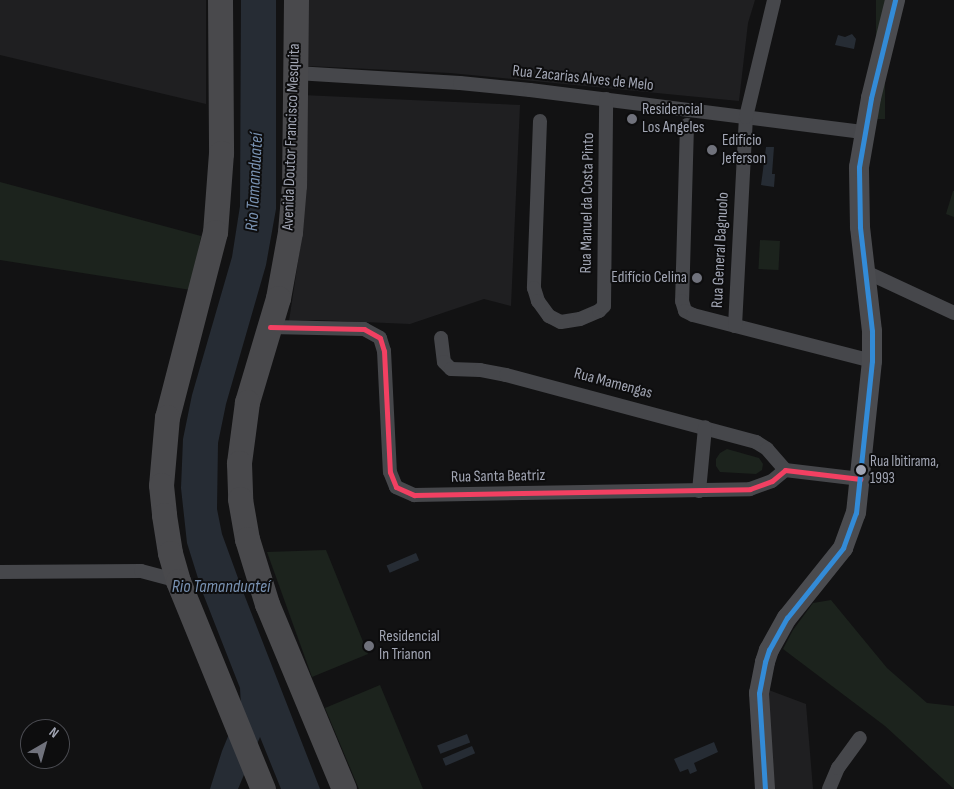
<!DOCTYPE html>
<meta charset="utf-8">
<style>
body{margin:0}
#map{position:relative;width:954px;height:789px;overflow:hidden;background:#121213;font-family:"Sofia Sans Condensed",sans-serif}
div>[style]{position:absolute}
.built>*{inset:0;background:#1f1f21}
.green>*{inset:0;background:#1c231d;transform-origin:0 0}
.water>*{inset:0;background:#262c34;transform-origin:0 0}
.street>*{height:14px;margin:-7px;padding:0 7px;transform-origin:7px;border-radius:7px;background:#46474b}
.secondary>*{height:20px;margin:-10px;padding:0 10px;transform-origin:10px;border-radius:10px;background:#4a4b4f}
.highway>*{height:25px;margin:-12.5px;padding:0 12.5px;transform-origin:12.5px;border-radius:12.5px;background:#49494c}
.bus-1>*{height:5px;margin:-2.5px;padding:0 2.5px;transform-origin:2.5px;border-radius:2.5px;background:#f24062}
.bus-2>*{height:5px;margin:-2.5px;padding:0 2.5px;transform-origin:2.5px;border-radius:2.5px;background:#338bd7}
.dots>*{width:14px;height:14px;translate:-50% -50%;box-sizing:border-box;border:2px solid #0d0d0e;border-radius:50%}
span{translate:-50% -50%;white-space:nowrap;text-align:center;line-height:1.15;-webkit-text-stroke:4px #0d0d0e;paint-order:stroke}
.bus-label{font-size:15px;color:#a2a6b4}
.left{translate:0 -50%;text-align:left}
.street-label{font-size:16px;color:#a2a6b4}
.poi-label{font-size:16px;color:#a2a6b4}
.right{translate:-100% -50%;text-align:right}
.water-label{font-size:18px;color:#7891b1;font-style:italic}
.north{position:absolute;left:20px;top:719px;width:50px;height:50px;box-sizing:border-box;background:#0d0d0e;border:1px solid #494a50;border-radius:50%;rotate:38deg;font-size:14px;font-weight:700;line-height:20px;text-align:center;color:#a2a6b4}
.north::after{content:'';display:block;margin:auto;width:18px;height:22px;background:#70727c;clip-path:polygon(50% 0,100% 100%,50% 72%,0 100%)}
</style>
<div id="map">
<div class="built">
<i style="clip-path:polygon(0 0,206px 0,206px 104px,0 55px)"></i>
<i style="clip-path:polygon(308px 0,755px 0,748px 23px,739px 101px,450px 73px,308px 66px)"></i>
<i style="clip-path:polygon(302px 95px,520px 105px,511px 306px,484px 299px,410px 324px,318px 320px,289px 321px,302px 235px)"></i>
<i style="clip-path:polygon(766px 689px,806px 704px,813px 789px,769px 789px)"></i>
</div>
<div class="green">
<i style="left:876px;top:0;width:9px;height:119px"></i>
<i style="clip-path:polygon(0 182px,201px 236px,191px 290px,0 260px)"></i>
<i style="clip-path:polygon(953px 191px,954px 191px,954px 217px,946px 214px)"></i>
<i style="left:760px;top:240px;width:20px;height:29px;rotate:3deg"></i>
<i style="clip-path:polygon(727px 449px,759px 458px,763px 464px,762px 470px,756px 474px,720px 472px,716px 466px,716px 459px,720px 453px)"></i>
<i style="clip-path:polygon(326px 550px,368px 654px,312px 677px,267px 552px)"></i>
<i style="clip-path:polygon(831px 600px,887px 668px,927px 703px,954px 706px,954px 789px,885px 726px,783px 649px,793px 630px,813px 603px)"></i>
<i style="clip-path:polygon(380px 685px,414px 767px,423px 789px,359px 789px,325px 708px)"></i>
</div>
<div class="water">
<i style="clip-path:polygon(241px 0,276px 0,276px 209px,266px 265px,226px 404px,218px 443px,217px 509px,222px 534px,242px 589px,320px 789px,281px 789px,260px 737px,238px 789px,210px 789px,222px 751px,241px 705px,240px 688px,202px 591px,187px 543px,181px 488px,183px 439px,192px 395px,232px 257px,240px 206px)"></i>
<i style="clip-path:polygon(852px 34px,856px 39px,854px 49px,835px 45px,838px 35px,845px 37px)"></i>
<i style="clip-path:polygon(766px 147px,774px 147px,772px 174px,775px 174px,774px 187px,761px 185px)"></i>
<i style="left:416px;top:553px;width:8px;height:32px;rotate:67deg"></i>
<i style="left:467px;top:734px;width:9px;height:32px;rotate:69deg"></i>
<i style="clip-path:polygon(714px 742px,718px 752px,694px 763px,697px 771px,690px 774px,688px 769px,680px 772px,674px 759px)"></i>
<i style="left:472px;top:746px;width:8px;height:32px;rotate:67deg"></i>
</div>
<div class="street">
<i style="left:296px;top:73px;width:164px;rotate:3.5deg"></i>
<i style="left:460px;top:83px;width:70px;rotate:5.7deg"></i>
<i style="left:530px;top:90px;width:337px;rotate:7.2deg"></i>
<i style="left:540px;top:121px;width:167px;rotate:92.1deg"></i>
<i style="left:534px;top:288px;width:14px;rotate:73deg"></i>
<i style="left:538px;top:301px;width:19px;rotate:54deg"></i>
<i style="left:549px;top:316px;width:13px;rotate:27deg"></i>
<i style="left:561px;top:322px;width:19px;rotate:-9deg"></i>
<i style="left:580px;top:319px;width:21px;rotate:-23deg"></i>
<i style="left:599px;top:311px;width:7px;rotate:-45deg"></i>
<i style="left:604px;top:306px;width:207px;rotate:-89.4deg"></i>
<i style="left:687px;top:125px;width:176px;rotate:91.6deg"></i>
<i style="left:682px;top:301px;width:10px;rotate:73deg"></i>
<i style="left:685px;top:311px;width:9px;rotate:27deg"></i>
<i style="left:693px;top:315px;width:185px;rotate:14.4deg"></i>
<i style="left:866px;top:272px;width:97px;rotate:25deg"></i>
<i style="left:735px;top:326px;width:209px;rotate:-87deg"></i>
<i style="left:746px;top:117px;width:120px;rotate:-76.5deg"></i>
<i style="left:270px;top:327px;width:94px;rotate:1.2deg"></i>
<i style="left:364px;top:329px;width:18px;rotate:29deg"></i>
<i style="left:380px;top:338px;width:14px;rotate:73deg"></i>
<i style="left:384px;top:351px;width:121px;rotate:87.2deg"></i>
<i style="left:390px;top:472px;width:16px;rotate:68deg"></i>
<i style="left:396px;top:487px;width:20px;rotate:24deg"></i>
<i style="left:414px;top:495px;width:336px;rotate:-1deg"></i>
<i style="left:750px;top:489px;width:23px;rotate:-20deg"></i>
<i style="left:772px;top:481px;width:17px;rotate:-40deg"></i>
<i style="left:785px;top:470px;width:76px;rotate:6.8deg"></i>
<i style="left:441px;top:338px;width:24px;rotate:83deg"></i>
<i style="left:444px;top:362px;width:10px;rotate:45deg"></i>
<i style="left:451px;top:369px;width:29px;rotate:2deg"></i>
<i style="left:480px;top:370px;width:26px;rotate:11deg"></i>
<i style="left:506px;top:375px;width:259px;rotate:15deg"></i>
<i style="left:756px;top:442px;width:13px;rotate:32deg"></i>
<i style="left:767px;top:449px;width:28px;rotate:49deg"></i>
<i style="left:699px;top:491px;width:64px;rotate:-84.6deg"></i>
<i style="left:0;top:572px;width:141px;rotate:-0.4deg"></i>
<i style="left:141px;top:571px;width:38px;rotate:15deg"></i>
<i style="left:829px;top:789px;width:23px;rotate:-67deg"></i>
<i style="left:838px;top:768px;width:37px;rotate:-54deg"></i>
</div>
<div class="secondary">
<i style="left:765px;top:789px;width:96px;rotate:-93.6deg"></i>
<i style="left:759px;top:693px;width:32px;rotate:-79deg"></i>
<i style="left:765px;top:662px;width:13px;rotate:-72deg"></i>
<i style="left:769px;top:650px;width:37px;rotate:-61deg"></i>
<i style="left:787px;top:618px;width:90px;rotate:-51.3deg"></i>
<i style="left:843px;top:548px;width:37px;rotate:-70deg"></i>
<i style="left:856px;top:513px;width:153px;rotate:-84deg"></i>
<i style="left:872px;top:361px;width:30px;rotate:-90deg"></i>
<i style="left:872px;top:331px;width:105px;rotate:-96.6deg"></i>
<i style="left:860px;top:227px;width:60px;rotate:-91deg"></i>
<i style="left:859px;top:167px;width:70px;rotate:-80.1deg"></i>
<i style="left:871px;top:98px;width:101px;rotate:-76.2deg"></i>
</div>
<div class="highway">
<i style="left:220px;top:0;width:153px;rotate:89.6deg"></i>
<i style="left:221px;top:153px;width:79px;rotate:94.3deg"></i>
<i style="left:215px;top:232px;width:191px;rotate:104.5deg"></i>
<i style="left:167px;top:417px;width:68px;rotate:95deg"></i>
<i style="left:161px;top:485px;width:30px;rotate:84deg"></i>
<i style="left:164px;top:515px;width:38px;rotate:81deg"></i>
<i style="left:170px;top:553px;width:29px;rotate:74deg"></i>
<i style="left:178px;top:581px;width:225px;rotate:67.8deg"></i>
<i style="left:296px;top:0;width:185px;rotate:90.6deg"></i>
<i style="left:294px;top:185px;width:47px;rotate:94.9deg"></i>
<i style="left:290px;top:232px;width:67px;rotate:100.3deg"></i>
<i style="left:278px;top:298px;width:109px;rotate:106.6deg"></i>
<i style="left:247px;top:402px;width:62px;rotate:97.5deg"></i>
<i style="left:239px;top:463px;width:36px;rotate:88deg"></i>
<i style="left:240px;top:499px;width:41px;rotate:80.1deg"></i>
<i style="left:247px;top:539px;width:68px;rotate:72.9deg"></i>
<i style="left:267px;top:604px;width:200px;rotate:67.4deg"></i>
</div>
<div class="bus-1">
<i style="left:270px;top:327px;width:94px;rotate:1.2deg"></i>
<i style="left:364px;top:329px;width:18px;rotate:29deg"></i>
<i style="left:380px;top:338px;width:14px;rotate:73deg"></i>
<i style="left:384px;top:351px;width:121px;rotate:87.2deg"></i>
<i style="left:390px;top:472px;width:16px;rotate:68deg"></i>
<i style="left:396px;top:487px;width:20px;rotate:24deg"></i>
<i style="left:414px;top:495px;width:336px;rotate:-1deg"></i>
<i style="left:750px;top:489px;width:23px;rotate:-20deg"></i>
<i style="left:772px;top:481px;width:17px;rotate:-40deg"></i>
<i style="left:785px;top:470px;width:76px;rotate:6.8deg"></i>
</div>
<div class="bus-2">
<i style="left:765px;top:789px;width:96px;rotate:-93.6deg"></i>
<i style="left:759px;top:693px;width:32px;rotate:-79deg"></i>
<i style="left:765px;top:662px;width:13px;rotate:-72deg"></i>
<i style="left:769px;top:650px;width:37px;rotate:-61deg"></i>
<i style="left:787px;top:618px;width:90px;rotate:-51.3deg"></i>
<i style="left:843px;top:548px;width:37px;rotate:-70deg"></i>
<i style="left:856px;top:513px;width:153px;rotate:-84deg"></i>
<i style="left:872px;top:361px;width:30px;rotate:-90deg"></i>
<i style="left:872px;top:331px;width:105px;rotate:-96.6deg"></i>
<i style="left:860px;top:227px;width:60px;rotate:-91deg"></i>
<i style="left:859px;top:167px;width:70px;rotate:-80.1deg"></i>
<i style="left:871px;top:98px;width:101px;rotate:-76.2deg"></i>
</div>
<div class="dots">
<i style="left:632px;top:119px;background:#70727c"></i>
<i style="left:712px;top:150px;background:#70727c"></i>
<i style="left:697px;top:278px;background:#70727c"></i>
<i style="left:861px;top:470px;background:#a2a6b4"></i>
<i style="left:369px;top:646px;background:#70727c"></i>
</div>
<div class="bus-label">
<span class="left" style="left:870px;top:470px">Rua Ibitirama,<br>1993</span>
</div>
<div class="street-label">
<span style="left:583px;top:79px;rotate:6deg">Rua Zacarias Alves de Melo</span>
<span style="left:292px;top:137px;rotate:-88deg">Avenida Doutor Francisco Mesquita</span>
<span style="left:588px;top:203px;rotate:-89deg">Rua Manuel da Costa Pinto</span>
<span style="left:721px;top:250px;rotate:-87deg">Rua General Bagnuolo</span>
<span style="left:613px;top:384px;rotate:15deg">Rua Mamengas</span>
<span style="left:498px;top:477px;rotate:-1deg">Rua Santa Beatriz</span>
</div>
<div class="poi-label">
<span class="left" style="left:642px;top:119px">Residencial<br>Los Angeles</span>
<span class="left" style="left:722px;top:150px">Edifício<br>Jeferson</span>
<span class="right" style="left:687px;top:278px">Edifício Celina</span>
<span class="left" style="left:379px;top:646px">Residencial<br>In Trianon</span>
</div>
<div class="water-label">
<span style="left:255px;top:182px;rotate:-87deg">Rio Tamanduateí</span>
<span style="left:221px;top:587px">Rio Tamanduateí</span>
</div>
<div class="north">N</div>
</div>
